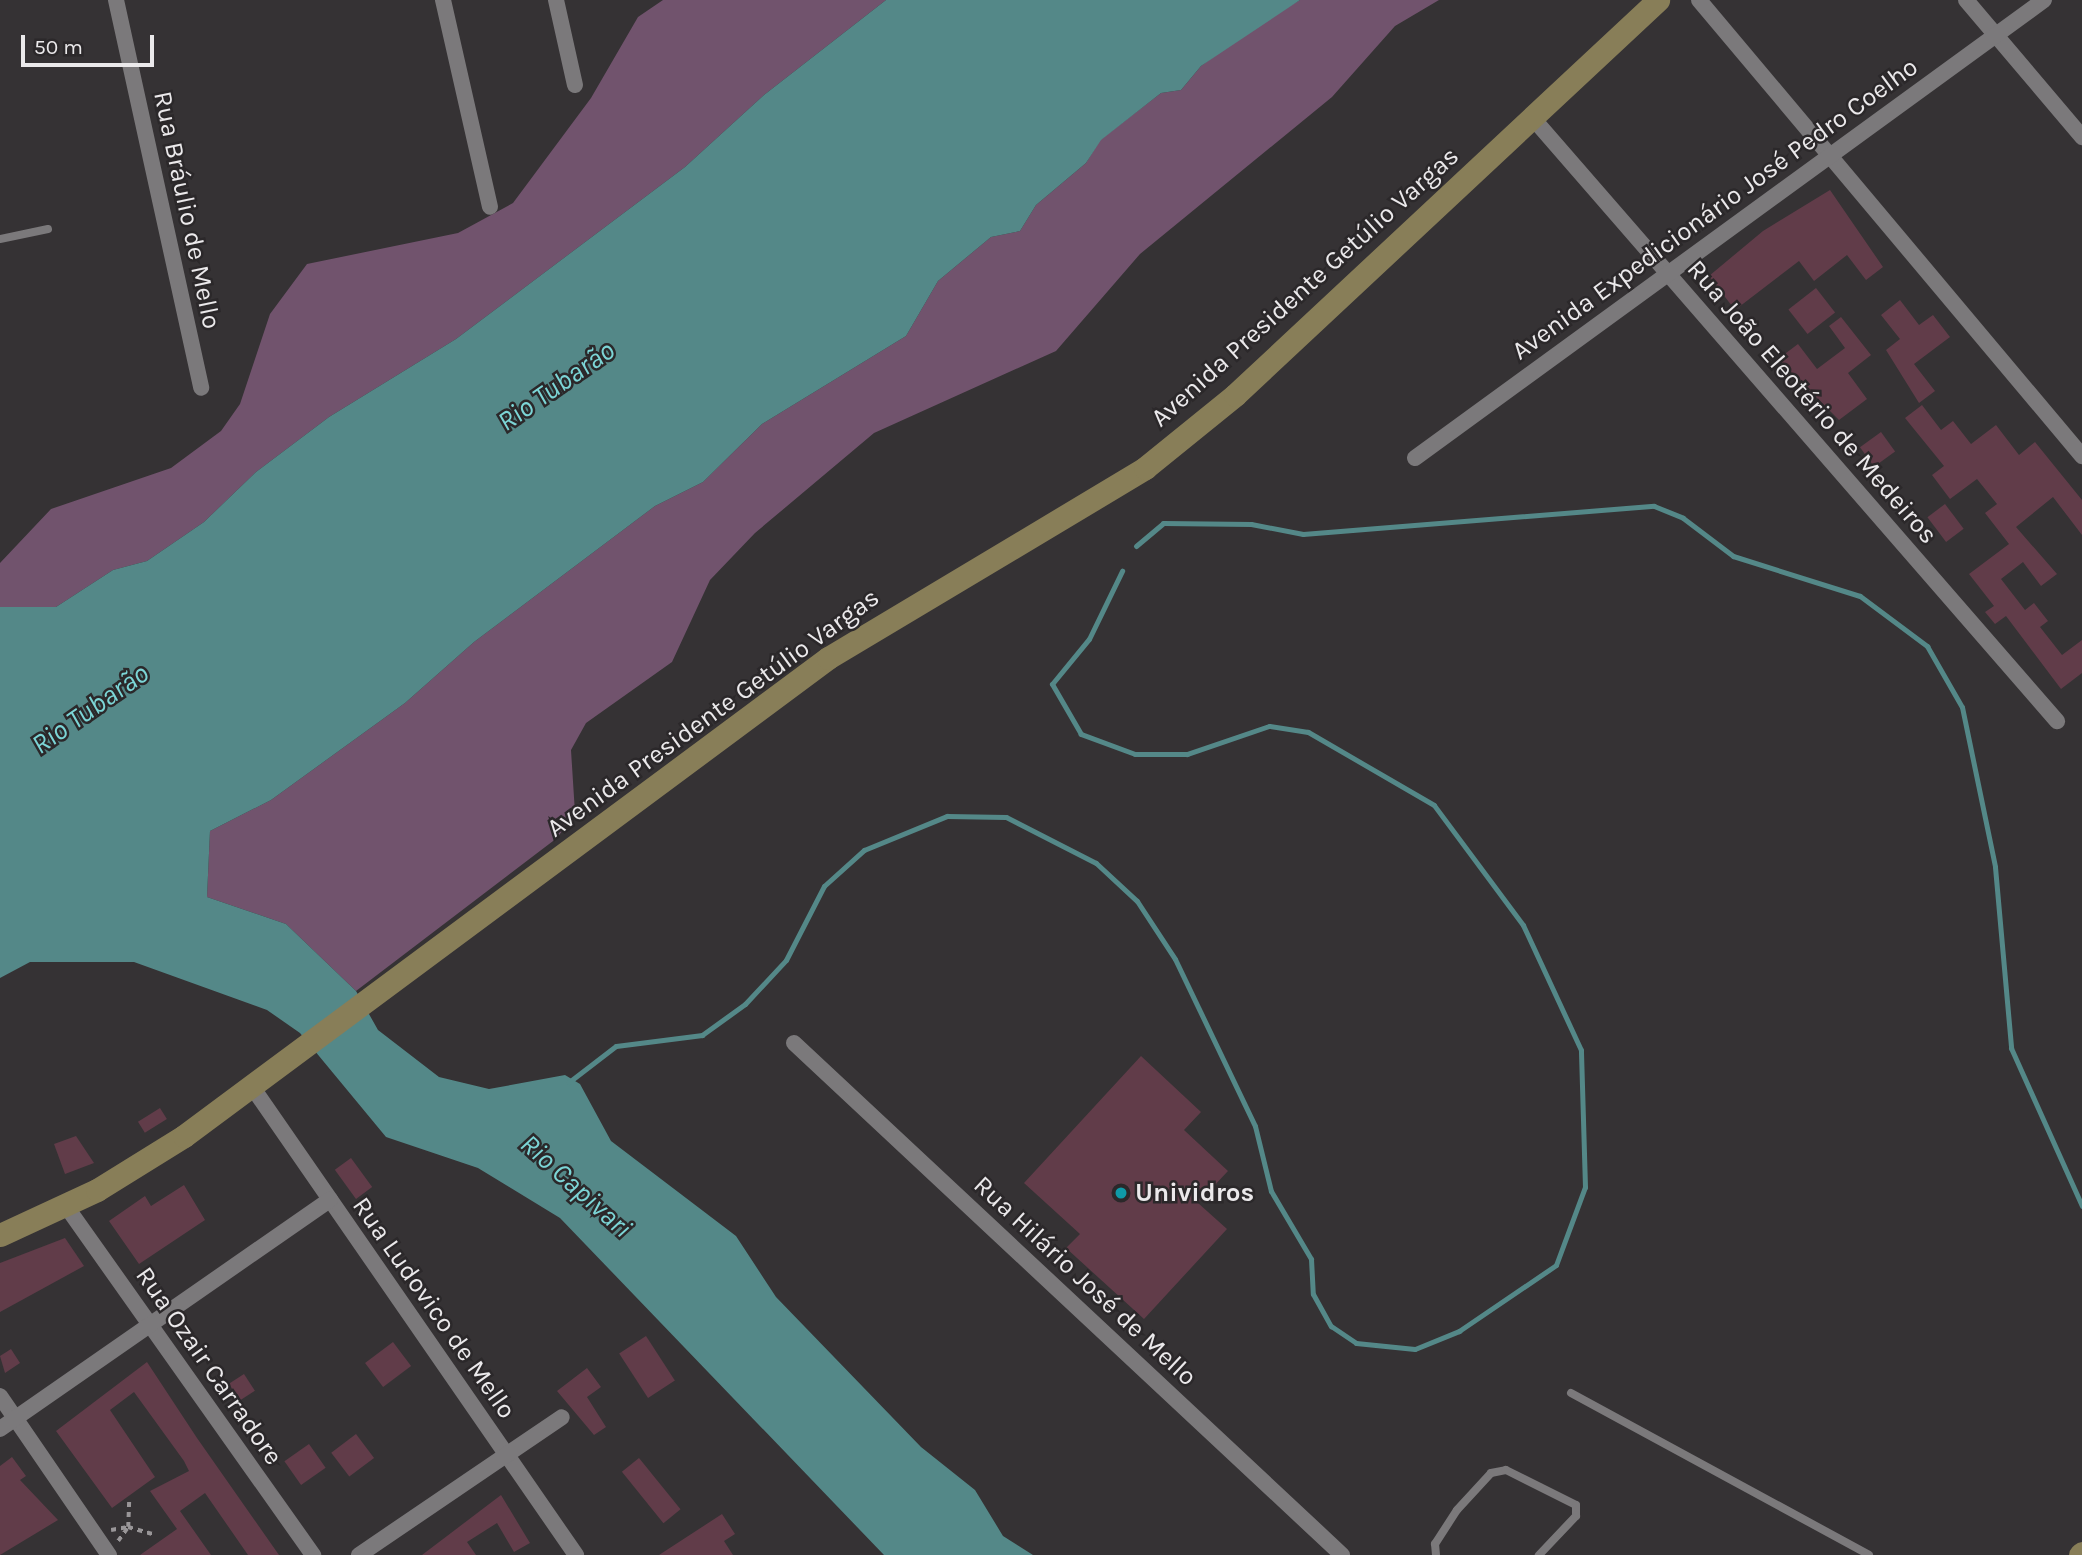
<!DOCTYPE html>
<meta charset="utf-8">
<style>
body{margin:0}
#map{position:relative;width:2082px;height:1555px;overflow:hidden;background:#353234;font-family:Karla,sans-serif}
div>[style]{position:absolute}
.forest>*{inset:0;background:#71536d}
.water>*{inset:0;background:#548888}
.stream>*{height:5px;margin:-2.5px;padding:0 2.5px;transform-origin:2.5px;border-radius:2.5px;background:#548888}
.building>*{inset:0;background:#613c49;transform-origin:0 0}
.path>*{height:3.5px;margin-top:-1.75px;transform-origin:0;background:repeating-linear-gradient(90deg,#999698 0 5px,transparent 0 10px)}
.lane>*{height:8px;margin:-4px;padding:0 4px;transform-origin:4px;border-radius:4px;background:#7b797b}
.street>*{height:16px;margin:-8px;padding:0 8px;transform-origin:8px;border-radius:8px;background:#7b797b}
.secondary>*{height:23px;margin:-11.5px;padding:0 11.5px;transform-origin:11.5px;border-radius:11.5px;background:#887e58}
.dots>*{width:19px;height:19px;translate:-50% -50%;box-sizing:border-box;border:4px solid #2b282a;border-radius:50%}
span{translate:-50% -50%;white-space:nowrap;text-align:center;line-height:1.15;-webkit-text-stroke:5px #2b282a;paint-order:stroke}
.street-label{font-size:26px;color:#ebe9eb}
.poi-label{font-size:26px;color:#ebe9eb;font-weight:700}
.left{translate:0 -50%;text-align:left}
.water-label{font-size:28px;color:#7cd5d6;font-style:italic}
.scale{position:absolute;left:21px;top:35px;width:133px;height:32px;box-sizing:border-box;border:4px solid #ebe9eb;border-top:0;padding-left:9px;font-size:21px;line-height:24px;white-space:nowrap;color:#ebe9eb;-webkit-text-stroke:5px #2b282a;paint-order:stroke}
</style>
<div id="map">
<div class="forest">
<i style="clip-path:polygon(663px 0,886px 0,764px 95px,685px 167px,456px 339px,329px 417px,256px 472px,204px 522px,147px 561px,113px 570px,56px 607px,0 607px,0 563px,51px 509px,171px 468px,221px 431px,240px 404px,270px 314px,307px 264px,458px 233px,513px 203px,591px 98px,638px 17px)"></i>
<i style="clip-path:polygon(1300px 0,1439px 0,1395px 26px,1332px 97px,1140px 254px,1056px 351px,874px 433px,755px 533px,710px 580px,672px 662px,586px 723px,571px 750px,575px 813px,557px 838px,356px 991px,286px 924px,207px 897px,210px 831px,271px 800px,405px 703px,474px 642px,655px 506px,703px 482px,762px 424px,906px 336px,938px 281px,991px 237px,1020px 231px,1036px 205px,1086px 163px,1100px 140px,1161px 93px,1181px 90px,1201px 66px,1253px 27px)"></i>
</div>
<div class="water">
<i style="clip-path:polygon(886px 0,1300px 0,1201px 66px,1181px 90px,1161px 93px,1101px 140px,1086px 163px,1036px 205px,1020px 231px,991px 237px,938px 281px,906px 336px,762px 424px,703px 482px,655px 506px,474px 642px,405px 703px,271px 800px,210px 831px,207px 897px,286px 924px,356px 991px,378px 1030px,439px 1077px,489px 1089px,565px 1075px,580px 1084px,611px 1141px,736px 1236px,776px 1297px,921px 1447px,975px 1490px,1003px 1536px,1033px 1555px,884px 1555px,560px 1218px,478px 1168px,386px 1137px,300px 1033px,267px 1010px,134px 962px,30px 962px,0 978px,0 607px,56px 607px,113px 570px,147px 561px,204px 522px,256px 472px,329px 417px,456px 339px,685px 167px,764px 95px)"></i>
</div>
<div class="stream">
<i style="left:1136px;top:546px;width:35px;rotate:-40deg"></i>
<i style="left:1163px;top:523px;width:88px;rotate:0.7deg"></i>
<i style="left:1251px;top:524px;width:53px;rotate:10.9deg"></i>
<i style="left:1303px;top:534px;width:352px;rotate:-4.6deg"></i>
<i style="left:1654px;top:506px;width:31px;rotate:22deg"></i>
<i style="left:1683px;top:518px;width:63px;rotate:37.2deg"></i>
<i style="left:1733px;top:556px;width:133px;rotate:17.5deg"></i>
<i style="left:1860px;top:596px;width:84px;rotate:36.7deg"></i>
<i style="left:1927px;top:646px;width:70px;rotate:60.2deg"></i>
<i style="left:1962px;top:707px;width:163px;rotate:78.3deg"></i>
<i style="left:1995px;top:867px;width:182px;rotate:84.9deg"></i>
<i style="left:2011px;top:1048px;width:173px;rotate:65.8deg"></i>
<i style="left:569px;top:1082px;width:59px;rotate:-37.5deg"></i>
<i style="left:616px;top:1046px;width:87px;rotate:-7.3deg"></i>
<i style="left:702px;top:1035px;width:53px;rotate:-35.8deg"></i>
<i style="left:745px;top:1004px;width:60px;rotate:-47deg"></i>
<i style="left:786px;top:960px;width:83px;rotate:-62.8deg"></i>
<i style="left:824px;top:886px;width:54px;rotate:-42deg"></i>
<i style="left:864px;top:850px;width:90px;rotate:-22.3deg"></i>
<i style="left:947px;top:816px;width:59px;rotate:1deg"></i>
<i style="left:1006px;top:817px;width:101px;rotate:27.1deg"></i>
<i style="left:1096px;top:863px;width:56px;rotate:42.8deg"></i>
<i style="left:1137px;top:901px;width:69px;rotate:56.8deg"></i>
<i style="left:1175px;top:959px;width:185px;rotate:64.4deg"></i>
<i style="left:1255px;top:1126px;width:67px;rotate:76.2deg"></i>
<i style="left:1271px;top:1191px;width:79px;rotate:59.5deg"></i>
<i style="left:1311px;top:1259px;width:35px;rotate:87deg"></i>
<i style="left:1313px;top:1294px;width:37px;rotate:61deg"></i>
<i style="left:1331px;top:1326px;width:30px;rotate:34deg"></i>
<i style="left:1356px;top:1343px;width:59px;rotate:5.8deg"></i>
<i style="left:1415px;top:1349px;width:48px;rotate:-22.2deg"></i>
<i style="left:1459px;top:1331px;width:117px;rotate:-34.2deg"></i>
<i style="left:1556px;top:1265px;width:83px;rotate:-69.6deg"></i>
<i style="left:1585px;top:1187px;width:137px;rotate:-91.7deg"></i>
<i style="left:1581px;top:1050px;width:138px;rotate:-114.9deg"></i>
<i style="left:1523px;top:925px;width:149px;rotate:-126.6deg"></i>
<i style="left:1434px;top:805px;width:146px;rotate:-149.9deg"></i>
<i style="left:1308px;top:732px;width:39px;rotate:-171deg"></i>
<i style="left:1269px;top:726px;width:87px;rotate:161.1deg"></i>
<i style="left:1187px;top:754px;width:52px;rotate:180deg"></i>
<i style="left:1135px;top:754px;width:58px;rotate:-159.7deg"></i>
<i style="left:1081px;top:734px;width:58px;rotate:-120.1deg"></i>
<i style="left:1052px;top:684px;width:58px;rotate:-50.6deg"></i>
<i style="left:1089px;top:639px;width:76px;rotate:-64.1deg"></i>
</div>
<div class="building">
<i style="clip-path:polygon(1830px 190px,1883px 267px,1866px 280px,1847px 255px,1814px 281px,1799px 261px,1735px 310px,1709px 276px,1763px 231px)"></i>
<i style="left:1816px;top:288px;width:31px;height:35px;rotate:52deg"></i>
<i style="clip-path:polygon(1900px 300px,1919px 325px,1933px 315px,1950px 337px,1914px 364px,1935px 391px,1919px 403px,1886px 350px,1900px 339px,1881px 315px)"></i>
<i style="clip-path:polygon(1841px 317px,1871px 355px,1848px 373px,1867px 399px,1839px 420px,1778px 359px,1798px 344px,1817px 369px,1845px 348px,1829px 326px)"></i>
<i style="clip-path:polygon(1922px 405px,1941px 430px,1953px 421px,1971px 444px,1996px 425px,2019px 455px,2035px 442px,2082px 500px,2082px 535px,2053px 497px,2016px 527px,2057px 574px,2041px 586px,2023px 562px,2001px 579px,2025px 610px,2034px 603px,2048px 621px,2040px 627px,2062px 655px,2082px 640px,2082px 673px,2061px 689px,2006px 616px,1995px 624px,1985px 612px,1994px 606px,1969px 574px,2009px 544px,1985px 513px,1997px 504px,1977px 479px,1950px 499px,1932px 475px,1944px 466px,1905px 418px)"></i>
<i style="left:1881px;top:432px;width:24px;height:26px;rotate:54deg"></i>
<i style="left:1945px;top:504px;width:31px;height:22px;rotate:53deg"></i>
<i style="clip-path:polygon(1141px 1056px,1201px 1112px,1184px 1130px,1228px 1171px,1198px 1203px,1227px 1229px,1144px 1319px,1066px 1248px,1080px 1234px,1024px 1183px)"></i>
<i style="left:160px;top:1108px;width:13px;height:26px;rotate:58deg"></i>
<i style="clip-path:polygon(76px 1136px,94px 1163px,65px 1174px,54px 1144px)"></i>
<i style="left:351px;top:1158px;width:36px;height:20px;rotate:54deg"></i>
<i style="clip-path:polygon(184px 1185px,205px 1220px,139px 1264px,109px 1221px,145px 1196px,151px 1206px)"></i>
<i style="clip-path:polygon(65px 1238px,84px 1266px,0 1312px,0 1263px)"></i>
<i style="left:646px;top:1336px;width:53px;height:32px;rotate:57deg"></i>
<i style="left:393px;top:1342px;width:30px;height:35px;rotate:53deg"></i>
<i style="clip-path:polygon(11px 1349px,20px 1363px,5px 1373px,0 1356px)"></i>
<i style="clip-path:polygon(147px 1362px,197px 1438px,279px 1555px,248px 1555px,205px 1493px,180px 1511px,211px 1555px,140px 1555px,177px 1529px,150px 1491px,189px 1471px,184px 1461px,134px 1392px,110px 1410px,155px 1477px,112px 1508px,56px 1431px)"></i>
<i style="clip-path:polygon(587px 1368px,601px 1387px,587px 1397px,606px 1427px,594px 1435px,557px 1391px)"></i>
<i style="left:244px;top:1374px;width:20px;height:18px;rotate:57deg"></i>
<i style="left:356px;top:1434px;width:30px;height:31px;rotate:53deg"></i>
<i style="left:309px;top:1444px;width:29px;height:30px;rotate:55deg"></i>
<i style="clip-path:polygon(12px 1457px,26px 1476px,20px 1480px,58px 1520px,0 1555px,0 1466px)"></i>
<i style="left:639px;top:1458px;width:66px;height:22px;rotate:51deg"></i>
<i style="clip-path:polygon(501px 1495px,530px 1543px,514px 1552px,497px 1523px,467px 1542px,476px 1555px,422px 1555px)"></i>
<i style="clip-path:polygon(722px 1514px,735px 1534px,724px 1541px,733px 1555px,659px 1555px)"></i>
</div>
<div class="path">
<i style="left:111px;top:1530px;width:17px;rotate:-10deg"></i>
<i style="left:128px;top:1527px;width:28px;rotate:-88deg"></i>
<i style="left:118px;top:1541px;width:17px;rotate:-54deg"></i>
<i style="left:128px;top:1527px;width:29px;rotate:16deg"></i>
</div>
<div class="lane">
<i style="left:0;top:239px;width:49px;rotate:-11.8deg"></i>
<i style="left:1571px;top:1393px;width:339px;rotate:28.5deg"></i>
<i style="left:1436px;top:1555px;width:11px;rotate:-95deg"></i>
<i style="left:1435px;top:1544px;width:40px;rotate:-57.1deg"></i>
<i style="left:1457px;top:1510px;width:50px;rotate:-47.4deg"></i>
<i style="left:1491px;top:1473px;width:15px;rotate:-11deg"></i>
<i style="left:1506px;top:1470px;width:78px;rotate:26.6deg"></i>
<i style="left:1576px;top:1505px;width:11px;rotate:90deg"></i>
<i style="left:1576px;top:1516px;width:54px;rotate:133.5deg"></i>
</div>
<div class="street">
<i style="left:116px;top:0;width:397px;rotate:77.6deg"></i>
<i style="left:443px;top:0;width:212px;rotate:77.2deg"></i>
<i style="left:556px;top:0;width:87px;rotate:77.4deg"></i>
<i style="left:1699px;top:0;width:596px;rotate:49.97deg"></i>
<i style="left:1966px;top:0;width:180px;rotate:49.7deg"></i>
<i style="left:1531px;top:116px;width:802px;rotate:49deg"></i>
<i style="left:1415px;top:458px;width:778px;rotate:-36.06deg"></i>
<i style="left:794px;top:1043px;width:750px;rotate:43.05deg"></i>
<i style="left:253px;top:1088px;width:568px;rotate:55.33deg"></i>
<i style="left:66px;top:1206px;width:428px;rotate:54.7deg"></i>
<i style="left:0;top:1396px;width:193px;rotate:55.6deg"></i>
<i style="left:0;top:1429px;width:402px;rotate:-34.8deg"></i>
<i style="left:359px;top:1555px;width:245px;rotate:-34.2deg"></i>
</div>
<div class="secondary">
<i style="left:0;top:1235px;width:107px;rotate:-24.9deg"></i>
<i style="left:97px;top:1190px;width:102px;rotate:-31.8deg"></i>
<i style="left:184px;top:1136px;width:802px;rotate:-36.58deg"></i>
<i style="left:828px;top:658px;width:370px;rotate:-30.9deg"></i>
<i style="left:1145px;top:468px;width:116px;rotate:-39deg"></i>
<i style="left:1235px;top:395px;width:579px;rotate:-43.04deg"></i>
<i style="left:2080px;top:1555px;width:3px;rotate:-45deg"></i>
</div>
<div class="dots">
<i style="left:1121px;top:1193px;background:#0f9aa8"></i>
</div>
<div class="street-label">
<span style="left:1715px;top:209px;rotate:-36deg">Avenida Expedicionário José Pedro Coelho</span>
<span style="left:187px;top:210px;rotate:78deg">Rua Bráulio de Mello</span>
<span style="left:1305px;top:287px;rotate:-42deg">Avenida Presidente Getúlio Vargas</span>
<span style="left:1812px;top:402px;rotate:49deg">Rua João Eleotério de Medeiros</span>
<span style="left:713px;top:713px;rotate:-36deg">Avenida Presidente Getúlio Vargas</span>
<span style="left:1085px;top:1281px;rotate:43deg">Rua Hilário José de Mello</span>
<span style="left:434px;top:1308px;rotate:55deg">Rua Ludovico de Mello</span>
<span style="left:209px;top:1366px;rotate:55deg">Rua Ozair Carradore</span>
</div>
<div class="poi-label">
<span class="left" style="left:1135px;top:1193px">Unividros</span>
</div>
<div class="water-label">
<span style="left:556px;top:386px;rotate:-35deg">Rio Tubarão</span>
<span style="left:90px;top:709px;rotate:-35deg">Rio Tubarão</span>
<span style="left:576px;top:1186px;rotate:42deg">Rio Capivari</span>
</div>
<div class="scale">50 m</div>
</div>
